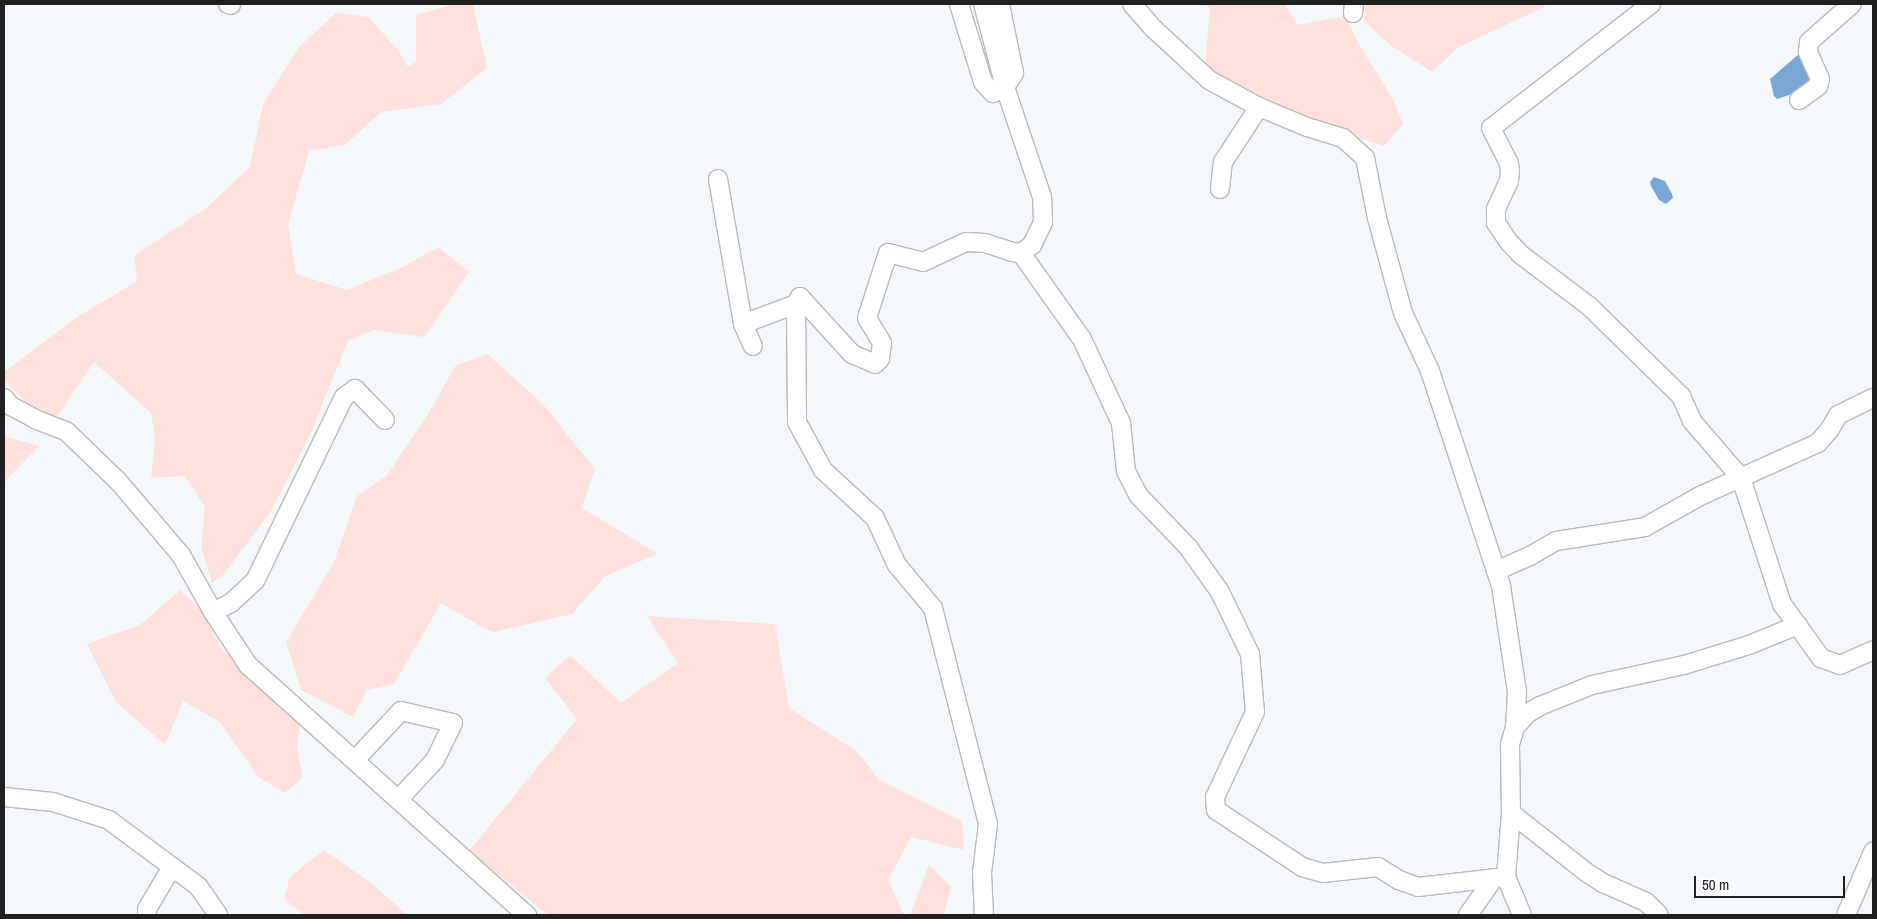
<!DOCTYPE html>
<style>
body{margin:0}
#map{position:relative;width:1877px;height:919px;overflow:hidden;background:#f5f8fb;font-family:"Archivo Narrow",sans-serif}
div>[style]{position:absolute}
.green>*{inset:0;background:#fee0dc}
.water>*{inset:0;background:#79a6d5}
.roads{filter:drop-shadow(1px 0 #b7b9bc) drop-shadow(-1px 0 #b7b9bc) drop-shadow(0 1px #b7b9bc) drop-shadow(0 -1px #b7b9bc)}
.street>*{height:18px;margin:-9px;padding:0 9px;transform-origin:9px;border-radius:9px;background:#fff}
span{translate:-50% -50%;white-space:nowrap;text-align:center;line-height:1.15;-webkit-text-stroke:4.5px #fff;paint-order:stroke}
.frame{position:absolute;inset:0;border:5px solid #202021;pointer-events:none}
.scale{position:absolute;left:1694px;top:876px;width:151px;height:22px;box-sizing:border-box;border:2px solid #202021;border-top:0;padding-left:6px;font-size:15px;line-height:18px;white-space:nowrap;color:#202021;-webkit-text-stroke:4px #fff;paint-order:stroke}
</style>
<div id="map">
<div class="green">
<i style="clip-path:polygon(454px 4px,473px 4px,487px 68px,441px 104px,381px 112px,345px 145px,309px 151px,288px 224px,296px 274px,347px 290px,401px 268px,438px 247px,469px 272px,424px 337px,374px 330px,348px 341px,309px 437px,271px 511px,223px 575px,212px 583px,201px 547px,205px 507px,185px 476px,151px 478px,155px 436px,151px 413px,94px 362px,57px 416px,36px 413px,4px 380px,4px 372px,76px 318px,137px 281px,134px 256px,205px 209px,250px 167px,263px 104px,299px 47px,336px 13px,368px 17px,398px 50px,408px 67px,416px 62px,416px 15px)"></i>
<i style="clip-path:polygon(1204px 4px,1284px 4px,1298px 25px,1345px 16px,1360px 46px,1393px 99px,1403px 124px,1384px 146px,1300px 119px,1249px 98px,1205px 67px,1210px 8px)"></i>
<i style="clip-path:polygon(1365px 4px,1543px 4px,1544px 7px,1459px 47px,1432px 72px,1390px 45px,1364px 21px)"></i>
<i style="clip-path:polygon(487px 354px,543px 404px,595px 469px,582px 508px,658px 554px,605px 576px,572px 614px,494px 632px,478px 625px,441px 603px,394px 684px,367px 690px,353px 717px,301px 690px,286px 642px,334px 562px,357px 496px,386px 476px,427px 416px,456px 365px)"></i>
<i style="clip-path:polygon(4px 436px,39px 446px,4px 482px)"></i>
<i style="clip-path:polygon(180px 590px,202px 612px,223px 652px,235px 657px,300px 721px,297px 749px,303px 777px,285px 793px,258px 777px,220px 722px,183px 701px,165px 745px,116px 702px,87px 644px,140px 625px)"></i>
<i style="clip-path:polygon(647px 616px,775px 624px,789px 708px,858px 752px,878px 779px,962px 821px,964px 850px,911px 837px,888px 880px,904px 915px,548px 915px,469px 851px,577px 719px,545px 678px,570px 655px,621px 703px,678px 663px)"></i>
<i style="clip-path:polygon(324px 850px,374px 885px,407px 915px,305px 915px,284px 899px,290px 877px)"></i>
<i style="clip-path:polygon(929px 865px,951px 886px,944px 915px,910px 915px)"></i>
</div>
<div class="water">
<i style="clip-path:polygon(1799px 54px,1811px 78px,1811px 82px,1798px 92px,1777px 99px,1774px 96px,1770px 79px)"></i>
<i style="clip-path:polygon(1654px 177px,1665px 181px,1672px 194px,1673px 198px,1666px 204px,1659px 200px,1651px 186px,1650px 182px)"></i>
</div>
<div class="roads">
<div class="street">
<i style="left:228px;top:4px;width:3px;rotate:18deg"></i>
<i style="left:959px;top:4px;width:82px;rotate:72.9deg"></i>
<i style="left:983px;top:82px;width:15px;rotate:48deg"></i>
<i style="left:993px;top:93px;width:13px;rotate:-27deg"></i>
<i style="left:1005px;top:87px;width:17px;rotate:-57deg"></i>
<i style="left:1014px;top:73px;width:70px;rotate:-101.5deg"></i>
<i style="left:1132px;top:4px;width:33px;rotate:49deg"></i>
<i style="left:1154px;top:29px;width:75px;rotate:42.8deg"></i>
<i style="left:1209px;top:80px;width:57px;rotate:28.4deg"></i>
<i style="left:1259px;top:107px;width:52px;rotate:22.6deg"></i>
<i style="left:1307px;top:127px;width:38px;rotate:17deg"></i>
<i style="left:1343px;top:138px;width:30px;rotate:42deg"></i>
<i style="left:1365px;top:158px;width:61px;rotate:78.7deg"></i>
<i style="left:1377px;top:218px;width:98px;rotate:74.7deg"></i>
<i style="left:1403px;top:313px;width:64px;rotate:65deg"></i>
<i style="left:1430px;top:371px;width:226px;rotate:71.7deg"></i>
<i style="left:1501px;top:586px;width:107px;rotate:81.4deg"></i>
<i style="left:1517px;top:692px;width:35px;rotate:93deg"></i>
<i style="left:1515px;top:727px;width:19px;rotate:106deg"></i>
<i style="left:1510px;top:745px;width:68px;rotate:89.2deg"></i>
<i style="left:1511px;top:813px;width:64px;rotate:94.5deg"></i>
<i style="left:1506px;top:877px;width:41px;rotate:67.2deg"></i>
<i style="left:1651px;top:4px;width:202px;rotate:142.2deg"></i>
<i style="left:1491px;top:128px;width:39px;rotate:63deg"></i>
<i style="left:1509px;top:163px;width:8px;rotate:83deg"></i>
<i style="left:1510px;top:171px;width:10px;rotate:96deg"></i>
<i style="left:1509px;top:181px;width:31px;rotate:115deg"></i>
<i style="left:1496px;top:209px;width:14px;rotate:90deg"></i>
<i style="left:1496px;top:223px;width:23px;rotate:56deg"></i>
<i style="left:1509px;top:242px;width:16px;rotate:47deg"></i>
<i style="left:1520px;top:254px;width:86px;rotate:37deg"></i>
<i style="left:1589px;top:306px;width:129px;rotate:44.4deg"></i>
<i style="left:1681px;top:396px;width:27px;rotate:66deg"></i>
<i style="left:1692px;top:421px;width:75px;rotate:49.3deg"></i>
<i style="left:1741px;top:478px;width:133px;rotate:72deg"></i>
<i style="left:1782px;top:604px;width:67px;rotate:54.2deg"></i>
<i style="left:1821px;top:658px;width:20px;rotate:20deg"></i>
<i style="left:1840px;top:665px;width:36px;rotate:-24deg"></i>
<i style="left:1353px;top:13px;width:9px;rotate:-84deg"></i>
<i style="left:1799px;top:100px;width:24px;rotate:-36deg"></i>
<i style="left:1818px;top:86px;width:7px;rotate:-74deg"></i>
<i style="left:1820px;top:79px;width:30px;rotate:-114deg"></i>
<i style="left:1808px;top:52px;width:10px;rotate:-84deg"></i>
<i style="left:1809px;top:42px;width:57px;rotate:-41.5deg"></i>
<i style="left:718px;top:179px;width:147px;rotate:80.2deg"></i>
<i style="left:743px;top:324px;width:24px;rotate:66deg"></i>
<i style="left:1220px;top:189px;width:27px;rotate:-84deg"></i>
<i style="left:1223px;top:162px;width:66px;rotate:-56.8deg"></i>
<i style="left:1021px;top:253px;width:105px;rotate:54.7deg"></i>
<i style="left:1082px;top:339px;width:93px;rotate:65.1deg"></i>
<i style="left:1121px;top:423px;width:48px;rotate:84.1deg"></i>
<i style="left:1126px;top:471px;width:27px;rotate:63deg"></i>
<i style="left:1138px;top:495px;width:72px;rotate:46.1deg"></i>
<i style="left:1188px;top:547px;width:55px;rotate:54.6deg"></i>
<i style="left:1220px;top:592px;width:69px;rotate:64.2deg"></i>
<i style="left:1250px;top:654px;width:58px;rotate:85.1deg"></i>
<i style="left:1255px;top:712px;width:94px;rotate:115.2deg"></i>
<i style="left:1215px;top:797px;width:13px;rotate:86deg"></i>
<i style="left:1216px;top:810px;width:103px;rotate:33.5deg"></i>
<i style="left:1302px;top:867px;width:22px;rotate:16deg"></i>
<i style="left:1323px;top:873px;width:55px;rotate:-6.2deg"></i>
<i style="left:1378px;top:867px;width:25px;rotate:32deg"></i>
<i style="left:1399px;top:880px;width:20px;rotate:20deg"></i>
<i style="left:1418px;top:887px;width:89px;rotate:-6.5deg"></i>
<i style="left:796px;top:304px;width:118px;rotate:89.5deg"></i>
<i style="left:797px;top:422px;width:55px;rotate:61.6deg"></i>
<i style="left:823px;top:470px;width:71px;rotate:42.7deg"></i>
<i style="left:875px;top:518px;width:52px;rotate:64.9deg"></i>
<i style="left:897px;top:565px;width:56px;rotate:50.1deg"></i>
<i style="left:933px;top:608px;width:223px;rotate:75.7deg"></i>
<i style="left:988px;top:824px;width:49px;rotate:97deg"></i>
<i style="left:982px;top:873px;width:42px;rotate:87.3deg"></i>
<i style="left:743px;top:324px;width:57px;rotate:-20.7deg"></i>
<i style="left:796px;top:304px;width:8px;rotate:-60deg"></i>
<i style="left:800px;top:297px;width:77px;rotate:47.6deg"></i>
<i style="left:852px;top:354px;width:25px;rotate:23deg"></i>
<i style="left:875px;top:364px;width:7px;rotate:-45deg"></i>
<i style="left:880px;top:359px;width:16px;rotate:-83deg"></i>
<i style="left:882px;top:343px;width:29px;rotate:-121deg"></i>
<i style="left:867px;top:318px;width:68px;rotate:-72.1deg"></i>
<i style="left:888px;top:253px;width:36px;rotate:14deg"></i>
<i style="left:923px;top:262px;width:47px;rotate:-24.9deg"></i>
<i style="left:966px;top:242px;width:19px;rotate:3deg"></i>
<i style="left:985px;top:243px;width:28px;rotate:18deg"></i>
<i style="left:1012px;top:252px;width:9px;rotate:6deg"></i>
<i style="left:1021px;top:253px;width:14px;rotate:-36deg"></i>
<i style="left:1032px;top:245px;width:25px;rotate:-64deg"></i>
<i style="left:1043px;top:222px;width:25px;rotate:-92deg"></i>
<i style="left:1042px;top:197px;width:116px;rotate:-108.6deg"></i>
<i style="left:1005px;top:87px;width:86px;rotate:-104.8deg"></i>
<i style="left:4px;top:398px;width:11px;rotate:49deg"></i>
<i style="left:11px;top:406px;width:30px;rotate:28deg"></i>
<i style="left:37px;top:420px;width:31px;rotate:21deg"></i>
<i style="left:66px;top:431px;width:72px;rotate:43.9deg"></i>
<i style="left:118px;top:481px;width:97px;rotate:49.6deg"></i>
<i style="left:181px;top:555px;width:65px;rotate:60.7deg"></i>
<i style="left:213px;top:612px;width:64px;rotate:56.6deg"></i>
<i style="left:248px;top:665px;width:375px;rotate:41.9deg"></i>
<i style="left:1496px;top:571px;width:37px;rotate:-24deg"></i>
<i style="left:1530px;top:556px;width:30px;rotate:-30deg"></i>
<i style="left:1556px;top:541px;width:90px;rotate:-8.9deg"></i>
<i style="left:1645px;top:527px;width:63px;rotate:-29.4deg"></i>
<i style="left:1700px;top:496px;width:129px;rotate:-24.2deg"></i>
<i style="left:1818px;top:443px;width:18px;rotate:-49deg"></i>
<i style="left:1830px;top:429px;width:16px;rotate:-60deg"></i>
<i style="left:1838px;top:415px;width:39px;rotate:-26deg"></i>
<i style="left:213px;top:612px;width:20px;rotate:-27deg"></i>
<i style="left:231px;top:603px;width:33px;rotate:-43deg"></i>
<i style="left:255px;top:581px;width:204px;rotate:-64.2deg"></i>
<i style="left:344px;top:397px;width:14px;rotate:-36deg"></i>
<i style="left:355px;top:389px;width:43px;rotate:45.9deg"></i>
<i style="left:1515px;top:727px;width:19px;rotate:-47deg"></i>
<i style="left:1528px;top:713px;width:14px;rotate:-30deg"></i>
<i style="left:1540px;top:706px;width:56px;rotate:-22deg"></i>
<i style="left:1592px;top:685px;width:94px;rotate:-12.3deg"></i>
<i style="left:1684px;top:665px;width:68px;rotate:-17.1deg"></i>
<i style="left:1749px;top:645px;width:53px;rotate:-22.2deg"></i>
<i style="left:355px;top:760px;width:67px;rotate:-46.8deg"></i>
<i style="left:401px;top:711px;width:53px;rotate:13deg"></i>
<i style="left:453px;top:723px;width:41px;rotate:115.9deg"></i>
<i style="left:435px;top:760px;width:53px;rotate:132.7deg"></i>
<i style="left:4px;top:797px;width:49px;rotate:5.8deg"></i>
<i style="left:53px;top:802px;width:59px;rotate:17.8deg"></i>
<i style="left:109px;top:820px;width:111px;rotate:36.6deg"></i>
<i style="left:198px;top:886px;width:35px;rotate:55deg"></i>
<i style="left:1511px;top:813px;width:95px;rotate:38.2deg"></i>
<i style="left:1586px;top:872px;width:20px;rotate:33deg"></i>
<i style="left:1603px;top:883px;width:47px;rotate:23.8deg"></i>
<i style="left:1646px;top:902px;width:18px;rotate:45deg"></i>
<i style="left:147px;top:915px;width:6px;rotate:-90deg"></i>
<i style="left:147px;top:909px;width:49px;rotate:-59.2deg"></i>
<i style="left:1468px;top:915px;width:45px;rotate:-54.9deg"></i>
<i style="left:1846px;top:915px;width:69px;rotate:-66.8deg"></i>
</div>
</div>
<div class="frame"></div>
<div class="scale">50 m</div>
</div>
